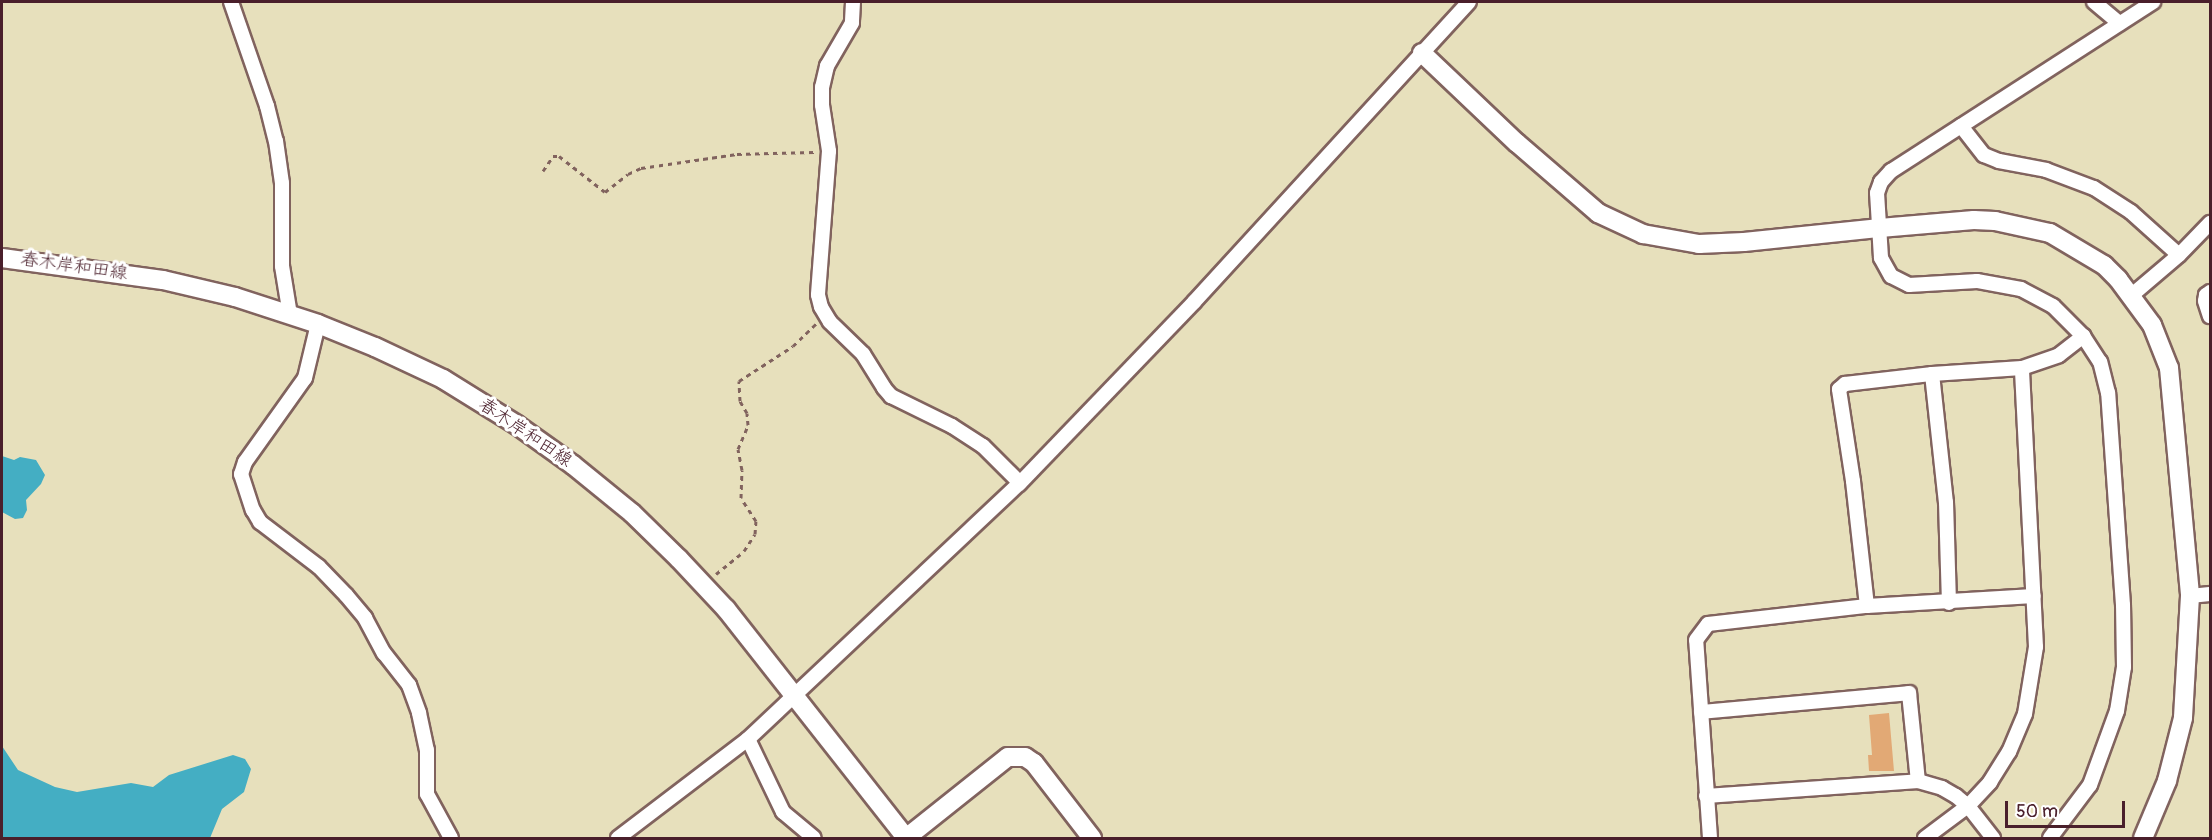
<!DOCTYPE html>
<meta charset="utf-8">
<style>
body{margin:0}
#map{position:relative;width:2212px;height:840px;overflow:hidden;background:#e7e0bc;font-family:Pangolin,"Klee One",sans-serif}
div>[style]{position:absolute}
.water>*{inset:0;background:#44aec3}
.building>*{inset:0;background:#e2a975}
.path>*{height:3px;margin-top:-1.5px;transform-origin:0;background:repeating-linear-gradient(90deg,#81635e 0 4.5px,transparent 0 9px)}
.roads{filter:drop-shadow(2px 0 #81635e) drop-shadow(-2px 0 #81635e) drop-shadow(0 2px #81635e) drop-shadow(0 -2px #81635e)}
.street>*{height:14px;margin:-7px;padding:0 7px;transform-origin:7px;border-radius:7px;background:#fff}
.secondary>*{height:18px;margin:-9px;padding:0 9px;transform-origin:9px;border-radius:9px;background:#fff}
span{translate:-50% -50%;white-space:nowrap;text-align:center;line-height:1.15;-webkit-text-stroke:6px #fff;paint-order:stroke}
.street-label{font-size:18px;color:#4a1f2b}
.frame{position:absolute;inset:0;border:3px solid #4a1f2b;pointer-events:none}
.scale{position:absolute;left:2005px;top:801px;width:120px;height:27px;box-sizing:border-box;border:3px solid #4a1f2b;border-top:0;padding-left:8px;font-size:18px;line-height:21px;white-space:nowrap;color:#4a1f2b;-webkit-text-stroke:4px #fff;paint-order:stroke}
</style>
<div id="map">
<div class="water">
<i style="clip-path:polygon(2px 456px,14px 460px,20px 457px,36px 460px,45px 475px,41px 484px,26px 500px,27px 510px,23px 518px,15px 519px,2px 512px)"></i>
<i style="clip-path:polygon(2px 746px,18px 770px,55px 787px,77px 792px,131px 783px,153px 787px,169px 775px,233px 755px,245px 759px,251px 769px,244px 792px,222px 809px,210px 838px,2px 838px)"></i>
</div>
<div class="building">
<i style="clip-path:polygon(1889px 713px,1894px 771px,1869px 771px,1868px 755px,1872px 755px,1869px 715px)"></i>
</div>
<div class="path">
<i style="left:543px;top:171px;width:18px;rotate:-56deg"></i>
<i style="left:553px;top:156px;width:6px"></i>
<i style="left:559px;top:156px;width:58px;rotate:38deg"></i>
<i style="left:605px;top:192px;width:29px;rotate:-38deg"></i>
<i style="left:628px;top:174px;width:14px;rotate:-25deg"></i>
<i style="left:641px;top:168px;width:97px;rotate:-8.3deg"></i>
<i style="left:737px;top:154px;width:77px;rotate:-1.5deg"></i>
<i style="left:716px;top:574px;width:36px;rotate:-39deg"></i>
<i style="left:744px;top:551px;width:20px;rotate:-57deg"></i>
<i style="left:755px;top:534px;width:13px;rotate:-86deg"></i>
<i style="left:756px;top:521px;width:27px;rotate:-123deg"></i>
<i style="left:741px;top:498px;width:28px;rotate:-88deg"></i>
<i style="left:742px;top:470px;width:21px;rotate:-101deg"></i>
<i style="left:738px;top:449px;width:26px;rotate:-67deg"></i>
<i style="left:748px;top:425px;width:12px;rotate:-95deg"></i>
<i style="left:747px;top:413px;width:14px;rotate:-120deg"></i>
<i style="left:740px;top:401px;width:20px;rotate:-93deg"></i>
<i style="left:739px;top:381px;width:64px;rotate:-32.9deg"></i>
<i style="left:793px;top:346px;width:32px;rotate:-44deg"></i>
</div>
<div class="roads">
<div class="street">
<i style="left:231px;top:2px;width:110px;rotate:70.9deg"></i>
<i style="left:267px;top:106px;width:36px;rotate:76deg"></i>
<i style="left:276px;top:141px;width:42px;rotate:81.9deg"></i>
<i style="left:282px;top:183px;width:83px;rotate:90deg"></i>
<i style="left:282px;top:266px;width:50px;rotate:80.7deg"></i>
<i style="left:853px;top:2px;width:21px;rotate:93deg"></i>
<i style="left:852px;top:23px;width:50px;rotate:120.2deg"></i>
<i style="left:827px;top:66px;width:22px;rotate:103deg"></i>
<i style="left:822px;top:87px;width:18px;rotate:90deg"></i>
<i style="left:822px;top:105px;width:47px;rotate:81.3deg"></i>
<i style="left:829px;top:151px;width:144px;rotate:94.4deg"></i>
<i style="left:818px;top:295px;width:12px;rotate:76deg"></i>
<i style="left:821px;top:307px;width:17px;rotate:59deg"></i>
<i style="left:830px;top:322px;width:46px;rotate:44.1deg"></i>
<i style="left:863px;top:354px;width:40px;rotate:58deg"></i>
<i style="left:884px;top:388px;width:11px;rotate:49deg"></i>
<i style="left:891px;top:396px;width:68px;rotate:26.2deg"></i>
<i style="left:952px;top:426px;width:37px;rotate:33deg"></i>
<i style="left:983px;top:446px;width:45px;rotate:45deg"></i>
<i style="left:2094px;top:2px;width:33px;rotate:40deg"></i>
<i style="left:1961px;top:126px;width:37px;rotate:52deg"></i>
<i style="left:1984px;top:155px;width:16px;rotate:22deg"></i>
<i style="left:1999px;top:161px;width:48px;rotate:10.8deg"></i>
<i style="left:2046px;top:170px;width:51px;rotate:20.6deg"></i>
<i style="left:2094px;top:188px;width:44px;rotate:33deg"></i>
<i style="left:2131px;top:212px;width:64px;rotate:41.9deg"></i>
<i style="left:2179px;top:255px;width:62px;rotate:139.6deg"></i>
<i style="left:2179px;top:255px;width:45px;rotate:-45.9deg"></i>
<i style="left:2210px;top:292px;width:5px;rotate:143deg"></i>
<i style="left:2206px;top:295px;width:6px;rotate:99deg"></i>
<i style="left:2205px;top:301px;width:16px;rotate:72deg"></i>
<i style="left:318px;top:324px;width:56px;rotate:103.5deg"></i>
<i style="left:305px;top:378px;width:103px;rotate:125.5deg"></i>
<i style="left:245px;top:462px;width:13px;rotate:108deg"></i>
<i style="left:241px;top:474px;width:38px;rotate:72deg"></i>
<i style="left:253px;top:510px;width:14px;rotate:60deg"></i>
<i style="left:260px;top:522px;width:74px;rotate:37.3deg"></i>
<i style="left:319px;top:567px;width:39px;rotate:46deg"></i>
<i style="left:346px;top:595px;width:30px;rotate:50deg"></i>
<i style="left:365px;top:618px;width:40px;rotate:62deg"></i>
<i style="left:384px;top:653px;width:41px;rotate:52deg"></i>
<i style="left:409px;top:685px;width:30px;rotate:70deg"></i>
<i style="left:419px;top:713px;width:38px;rotate:78deg"></i>
<i style="left:427px;top:750px;width:44px;rotate:90deg"></i>
<i style="left:427px;top:794px;width:50px;rotate:61.4deg"></i>
<i style="left:1932px;top:374px;width:129px;rotate:83.8deg"></i>
<i style="left:1946px;top:502px;width:101px;rotate:88.3deg"></i>
<i style="left:2190px;top:596px;width:20px;rotate:-6deg"></i>
<i style="left:1867px;top:606px;width:126px;rotate:-96.4deg"></i>
<i style="left:1853px;top:481px;width:93px;rotate:-98.7deg"></i>
<i style="left:1839px;top:389px;width:8px;rotate:-40deg"></i>
<i style="left:1845px;top:384px;width:88px;rotate:-6.6deg"></i>
<i style="left:1932px;top:374px;width:90px;rotate:-3.8deg"></i>
<i style="left:2022px;top:368px;width:39px;rotate:-19deg"></i>
<i style="left:2059px;top:355px;width:31px;rotate:-38deg"></i>
<i style="left:1701px;top:712px;width:209px;rotate:-5.2deg"></i>
<i style="left:1909px;top:693px;width:88px;rotate:84.2deg"></i>
<i style="left:748px;top:739px;width:81px;rotate:64.4deg"></i>
<i style="left:783px;top:812px;width:40px;rotate:40deg"></i>
<i style="left:1706px;top:796px;width:213px;rotate:-4deg"></i>
<i style="left:1918px;top:781px;width:25px;rotate:16deg"></i>
<i style="left:1942px;top:788px;width:16px;rotate:30deg"></i>
<i style="left:1956px;top:796px;width:16px;rotate:40deg"></i>
<i style="left:1968px;top:806px;width:41px;rotate:52deg"></i>
<i style="left:618px;top:838px;width:163px;rotate:-37.3deg"></i>
<i style="left:748px;top:739px;width:372px;rotate:-43.3deg"></i>
<i style="left:1019px;top:484px;width:252px;rotate:-46.1deg"></i>
<i style="left:1194px;top:302px;width:407px;rotate:-47.5deg"></i>
<i style="left:1710px;top:838px;width:198px;rotate:-94deg"></i>
<i style="left:1696px;top:640px;width:20px;rotate:-53deg"></i>
<i style="left:1708px;top:624px;width:160px;rotate:-6.5deg"></i>
<i style="left:1867px;top:606px;width:167px;rotate:-3.4deg"></i>
<i style="left:1925px;top:838px;width:54px;rotate:-36.7deg"></i>
<i style="left:1968px;top:806px;width:33px;rotate:-47deg"></i>
<i style="left:1990px;top:782px;width:36px;rotate:-58deg"></i>
<i style="left:2009px;top:752px;width:41px;rotate:-67.2deg"></i>
<i style="left:2025px;top:714px;width:68px;rotate:-80.7deg"></i>
<i style="left:2036px;top:647px;width:279px;rotate:-92.9deg"></i>
<i style="left:2050px;top:838px;width:66px;rotate:-53deg"></i>
<i style="left:2090px;top:785px;width:79px;rotate:-70deg"></i>
<i style="left:2117px;top:711px;width:45px;rotate:-81deg"></i>
<i style="left:2124px;top:667px;width:62px;rotate:-90.9deg"></i>
<i style="left:2123px;top:605px;width:213px;rotate:-94deg"></i>
<i style="left:2108px;top:393px;width:32px;rotate:-104deg"></i>
<i style="left:2100px;top:362px;width:31px;rotate:-123deg"></i>
<i style="left:2083px;top:336px;width:42px;rotate:-135deg"></i>
<i style="left:2053px;top:306px;width:36px;rotate:-152deg"></i>
<i style="left:2021px;top:289px;width:45px;rotate:-169.7deg"></i>
<i style="left:1977px;top:281px;width:68px;rotate:176.6deg"></i>
<i style="left:1909px;top:285px;width:20px;rotate:-153deg"></i>
<i style="left:1891px;top:276px;width:21px;rotate:-119deg"></i>
<i style="left:1881px;top:258px;width:65px;rotate:-93.5deg"></i>
<i style="left:1877px;top:193px;width:12px;rotate:-70deg"></i>
<i style="left:1881px;top:182px;width:15px;rotate:-48deg"></i>
<i style="left:1891px;top:171px;width:312px;rotate:-32.8deg"></i>
</div>
<div class="secondary">
<i style="left:1422px;top:53px;width:131px;rotate:43.5deg"></i>
<i style="left:1517px;top:143px;width:107px;rotate:40.8deg"></i>
<i style="left:1598px;top:213px;width:50px;rotate:25deg"></i>
<i style="left:1643px;top:234px;width:57px;rotate:10.1deg"></i>
<i style="left:1699px;top:244px;width:45px;rotate:-2.5deg"></i>
<i style="left:1744px;top:242px;width:137px;rotate:-5.9deg"></i>
<i style="left:1880px;top:228px;width:94px;rotate:-4.9deg"></i>
<i style="left:1974px;top:220px;width:21px;rotate:3deg"></i>
<i style="left:1995px;top:221px;width:56px;rotate:12.3deg"></i>
<i style="left:2050px;top:233px;width:63px;rotate:30.7deg"></i>
<i style="left:2104px;top:265px;width:20px;rotate:45deg"></i>
<i style="left:2118px;top:279px;width:57px;rotate:53.5deg"></i>
<i style="left:2152px;top:325px;width:46px;rotate:68.4deg"></i>
<i style="left:2169px;top:368px;width:229px;rotate:84.7deg"></i>
<i style="left:2190px;top:596px;width:122px;rotate:93.3deg"></i>
<i style="left:2183px;top:718px;width:65px;rotate:104.3deg"></i>
<i style="left:2167px;top:781px;width:62px;rotate:112.8deg"></i>
<i style="left:2px;top:258px;width:162px;rotate:7.8deg"></i>
<i style="left:163px;top:280px;width:74px;rotate:13.3deg"></i>
<i style="left:235px;top:297px;width:87px;rotate:18deg"></i>
<i style="left:318px;top:324px;width:61px;rotate:22deg"></i>
<i style="left:375px;top:347px;width:75px;rotate:25.2deg"></i>
<i style="left:443px;top:379px;width:87px;rotate:31.9deg"></i>
<i style="left:517px;top:425px;width:69px;rotate:35.5deg"></i>
<i style="left:573px;top:465px;width:76px;rotate:39.1deg"></i>
<i style="left:632px;top:513px;width:66px;rotate:44.4deg"></i>
<i style="left:679px;top:559px;width:69px;rotate:46.8deg"></i>
<i style="left:726px;top:609px;width:291px;rotate:51.8deg"></i>
<i style="left:906px;top:838px;width:130px;rotate:-38.5deg"></i>
<i style="left:1008px;top:757px;width:17px"></i>
<i style="left:1025px;top:757px;width:11px;rotate:34deg"></i>
<i style="left:1034px;top:763px;width:95px;rotate:52.3deg"></i>
</div>
</div>
<div class="street-label">
<span style="left:74px;top:267px;rotate:8deg">春木岸和田線</span>
<span style="left:525px;top:433px;rotate:34deg">春木岸和田線</span>
</div>
<div class="frame"></div>
<div class="scale">50 m</div>
</div>
